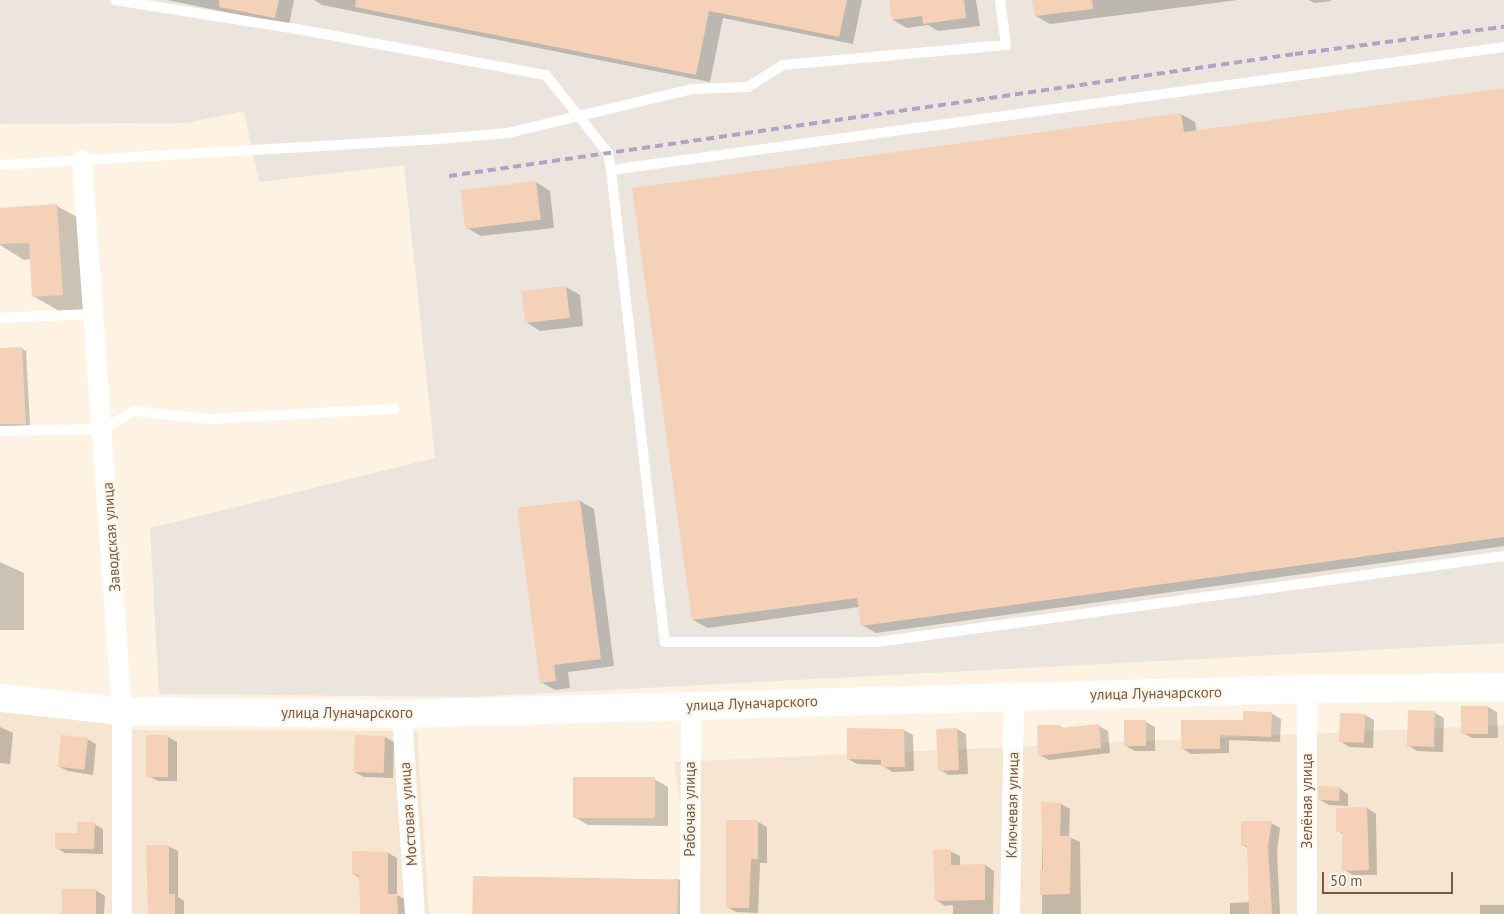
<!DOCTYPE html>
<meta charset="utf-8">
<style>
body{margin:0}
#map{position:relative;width:1504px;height:914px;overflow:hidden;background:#fef3e2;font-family:"PT Sans",sans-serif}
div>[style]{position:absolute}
.residential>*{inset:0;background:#f6e5d0}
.industrial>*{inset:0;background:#ece5dd}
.shadow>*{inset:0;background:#0003;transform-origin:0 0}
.building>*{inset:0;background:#f5d1b8;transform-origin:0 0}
.lane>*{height:10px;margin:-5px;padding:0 5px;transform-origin:5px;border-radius:5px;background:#fff}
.street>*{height:20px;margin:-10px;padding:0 10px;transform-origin:10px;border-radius:10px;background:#fff}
.secondary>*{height:28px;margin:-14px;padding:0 14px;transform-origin:14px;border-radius:14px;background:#fff}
.rail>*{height:4px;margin-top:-2px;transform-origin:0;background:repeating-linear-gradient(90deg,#b6a0c8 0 8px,transparent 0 13px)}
span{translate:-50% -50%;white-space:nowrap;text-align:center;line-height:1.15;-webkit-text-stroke:4px #fff7ea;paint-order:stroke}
.street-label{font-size:15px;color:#775946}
.scale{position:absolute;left:1322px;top:872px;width:131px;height:22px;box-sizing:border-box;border:2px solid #775946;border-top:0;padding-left:6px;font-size:15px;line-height:18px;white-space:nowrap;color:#775946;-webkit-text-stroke:4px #fff7ea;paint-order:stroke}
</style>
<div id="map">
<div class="residential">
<i style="clip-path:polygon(0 704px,139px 730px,417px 731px,429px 914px,0 914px)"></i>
<i style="clip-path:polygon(1504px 725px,1504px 914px,687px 914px,690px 864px,674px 762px)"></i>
</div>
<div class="industrial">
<i style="clip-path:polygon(0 0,1504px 0,1504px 643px,473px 697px,159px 694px,150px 528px,435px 458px,404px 165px,259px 182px,244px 111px,187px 123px,0 124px)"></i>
</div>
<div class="shadow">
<i style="clip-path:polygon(167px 0,294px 0,289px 25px)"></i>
<i style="clip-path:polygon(314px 0,862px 0,853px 44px,723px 18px,710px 82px,322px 5px)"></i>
<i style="clip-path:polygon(891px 0,976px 0,980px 26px,938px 31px,928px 25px,907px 28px,893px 20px)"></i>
<i style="clip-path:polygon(1034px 0,1238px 0,1050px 24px,1036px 16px)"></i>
<i style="clip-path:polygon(1309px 0,1331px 0,1331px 1px,1314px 3px)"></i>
<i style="clip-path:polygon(1504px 90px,1504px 546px,876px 633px,862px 625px,859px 607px,708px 628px,693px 620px,633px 189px,1181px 114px,1195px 122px,1197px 132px)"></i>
<i style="clip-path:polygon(536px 182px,550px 191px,554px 228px,481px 236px,467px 228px)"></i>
<i style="clip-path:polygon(57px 206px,84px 221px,89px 310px,61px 312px,33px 296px,31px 259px,24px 260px,0 245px,0 209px)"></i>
<i style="clip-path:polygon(566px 287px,580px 295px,583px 326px,540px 331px,526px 322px)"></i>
<i style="clip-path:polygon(21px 348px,26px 351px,30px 425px,0 428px,0 349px)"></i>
<i style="clip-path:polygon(580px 501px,594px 509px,614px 666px,568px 672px,570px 688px,555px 690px,541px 682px)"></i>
<i style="clip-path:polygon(0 562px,24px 573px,24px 630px,0 630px)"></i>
<i style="clip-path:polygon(1488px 707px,1497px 712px,1498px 738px,1472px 738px,1463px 733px,1462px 708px)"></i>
<i style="clip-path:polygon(1409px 712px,1435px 713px,1444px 718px,1443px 752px,1417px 751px,1408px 745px)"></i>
<i style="clip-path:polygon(1271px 713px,1281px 719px,1280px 742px,1229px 740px,1229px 753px,1191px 754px,1182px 748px)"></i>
<i style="clip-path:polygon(1341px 714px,1365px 715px,1374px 720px,1373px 748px,1349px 747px,1340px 741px)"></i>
<i style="clip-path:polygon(1146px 722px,1155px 727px,1155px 751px,1135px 751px,1126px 746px)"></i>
<i style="clip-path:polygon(1059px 726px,1065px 729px,1099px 726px,1108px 731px,1110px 753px,1049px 760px,1039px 755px)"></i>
<i style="clip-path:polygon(0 727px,13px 733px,10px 764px,0 763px)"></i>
<i style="clip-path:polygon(957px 729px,966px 734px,968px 774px,949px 775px,940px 770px)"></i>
<i style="clip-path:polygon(904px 730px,913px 735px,914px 771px,892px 772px,882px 765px,857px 764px,848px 759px)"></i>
<i style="clip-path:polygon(168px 737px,177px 742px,177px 781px,158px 781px,148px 776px)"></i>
<i style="clip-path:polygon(385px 737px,394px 742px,393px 778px,364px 777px,354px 772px)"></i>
<i style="clip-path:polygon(87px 739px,96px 744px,93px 775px,68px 771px,58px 766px)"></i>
<i style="clip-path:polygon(654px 779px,668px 787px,668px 826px,588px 825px,574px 817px)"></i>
<i style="clip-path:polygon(1339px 788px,1348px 794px,1348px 806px,1329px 805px,1320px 800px)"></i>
<i style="clip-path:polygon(1042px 804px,1061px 804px,1070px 809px,1069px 837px,1080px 842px,1081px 914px,1042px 914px)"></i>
<i style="clip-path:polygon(1367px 808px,1376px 814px,1377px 875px,1353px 875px,1344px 870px,1343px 834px,1338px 831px)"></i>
<i style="clip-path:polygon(758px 822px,767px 827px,767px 863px,760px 863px,758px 913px,736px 912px,727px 907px)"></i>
<i style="clip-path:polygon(1271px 823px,1280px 828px,1277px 852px,1280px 914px,1230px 914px,1230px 903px,1250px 902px,1248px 848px,1242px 845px)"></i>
<i style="clip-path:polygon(94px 824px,103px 829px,103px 854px,65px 853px,56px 848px)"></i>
<i style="clip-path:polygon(168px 846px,178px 851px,178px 897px,184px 901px,184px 914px,148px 914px)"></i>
<i style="clip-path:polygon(950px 851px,960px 856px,960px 866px,985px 865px,994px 871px,993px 914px,953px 914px,953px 905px,945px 906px,936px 900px)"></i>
<i style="clip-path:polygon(354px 852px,388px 853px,397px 858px,397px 895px,406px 900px,406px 914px,361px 914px,360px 878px,353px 874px)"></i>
<i style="clip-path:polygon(678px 879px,692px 888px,692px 914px,474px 914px)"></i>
<i style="clip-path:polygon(95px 890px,105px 896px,104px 914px,64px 914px)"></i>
<i style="left:1504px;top:905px;width:9px;height:24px;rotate:90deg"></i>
</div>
<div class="building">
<i style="clip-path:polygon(219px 0,279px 0,275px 18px,219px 7px)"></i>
<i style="clip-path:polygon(356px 0,847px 0,839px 37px,709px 11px,696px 75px,355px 7px)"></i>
<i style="clip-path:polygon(889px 0,964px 0,966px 18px,923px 24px,922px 16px,892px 20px)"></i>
<i style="clip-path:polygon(1032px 0,1092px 0,1093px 9px,1035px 16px)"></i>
<i style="clip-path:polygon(1504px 88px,1504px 537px,861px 626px,857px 598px,692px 620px,632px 188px,1181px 113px,1184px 132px)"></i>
<i style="left:536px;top:181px;width:39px;height:76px;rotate:83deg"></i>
<i style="clip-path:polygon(57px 204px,63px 295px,32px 297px,29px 243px,0 244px,0 208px)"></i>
<i style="left:566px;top:286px;width:32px;height:45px;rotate:83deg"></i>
<i style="clip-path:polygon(22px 347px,26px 424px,0 424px,0 348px)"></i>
<i style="clip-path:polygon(580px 500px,601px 659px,554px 665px,556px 681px,540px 683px,517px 508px)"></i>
<i style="left:1461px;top:706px;width:27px;height:28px"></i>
<i style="left:1408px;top:710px;width:27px;height:36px;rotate:2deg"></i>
<i style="clip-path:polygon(1243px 711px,1272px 712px,1271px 737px,1220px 735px,1220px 749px,1181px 749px,1181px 720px,1243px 720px)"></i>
<i style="left:1340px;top:713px;width:25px;height:29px;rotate:2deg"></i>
<i style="left:1146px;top:720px;width:26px;height:22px;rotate:90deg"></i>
<i style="clip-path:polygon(1099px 724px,1101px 748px,1038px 756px,1037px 725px,1060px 725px,1060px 728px)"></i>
<i style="clip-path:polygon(847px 728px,904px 729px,905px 767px,881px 767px,881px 760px,847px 759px)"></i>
<i style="left:957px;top:728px;width:42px;height:21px;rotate:87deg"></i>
<i style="left:61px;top:735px;width:27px;height:32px;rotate:6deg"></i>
<i style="left:168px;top:735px;width:42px;height:22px;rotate:90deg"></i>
<i style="left:355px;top:735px;width:30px;height:37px;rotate:2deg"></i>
<i style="left:573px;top:777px;width:82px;height:41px"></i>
<i style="left:1319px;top:786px;width:21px;height:14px;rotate:3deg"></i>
<i style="clip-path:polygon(1041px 802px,1061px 803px,1060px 836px,1071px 836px,1070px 894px,1040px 895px,1040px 870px,1043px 870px)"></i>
<i style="clip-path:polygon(1367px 807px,1369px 870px,1342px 871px,1342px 832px,1336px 832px,1336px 808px)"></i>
<i style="clip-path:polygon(726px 820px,758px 820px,758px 859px,751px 859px,749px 908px,726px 908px)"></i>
<i style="clip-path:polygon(1241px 821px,1272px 821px,1268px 846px,1272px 914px,1249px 914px,1247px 846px,1241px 845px)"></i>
<i style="clip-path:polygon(77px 822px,95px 822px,94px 849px,55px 849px,55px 833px,77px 833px)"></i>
<i style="clip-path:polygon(146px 845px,169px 845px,169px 894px,175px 894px,175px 914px,148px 914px)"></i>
<i style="clip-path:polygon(951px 849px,951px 865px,985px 864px,985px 900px,935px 901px,933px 850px)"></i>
<i style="clip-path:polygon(352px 851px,388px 852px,388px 894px,397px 894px,398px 914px,360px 914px,359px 875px,352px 874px)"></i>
<i style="left:473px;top:876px;width:205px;height:38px;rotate:1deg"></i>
<i style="left:96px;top:889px;width:25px;height:34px;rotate:90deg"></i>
</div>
<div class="lane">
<i style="left:115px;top:0;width:184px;rotate:9.1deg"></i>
<i style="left:297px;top:29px;width:253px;rotate:10.5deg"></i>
<i style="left:546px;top:75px;width:100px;rotate:51.5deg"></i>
<i style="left:608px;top:153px;width:17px;rotate:80deg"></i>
<i style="left:611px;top:170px;width:901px;rotate:-7.84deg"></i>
<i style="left:0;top:165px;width:440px;rotate:-3.4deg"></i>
<i style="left:439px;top:139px;width:69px;rotate:-5deg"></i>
<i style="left:508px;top:133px;width:189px;rotate:-13.4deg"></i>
<i style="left:692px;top:89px;width:56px;rotate:-2deg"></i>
<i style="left:748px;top:87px;width:41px;rotate:-32.2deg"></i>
<i style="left:783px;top:65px;width:224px;rotate:-5.1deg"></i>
<i style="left:1006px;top:45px;width:45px;rotate:-97.6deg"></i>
<i style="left:611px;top:170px;width:475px;rotate:83.5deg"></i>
<i style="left:665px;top:642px;width:212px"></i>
<i style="left:877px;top:642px;width:633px;rotate:-7.81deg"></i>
<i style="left:0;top:318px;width:93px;rotate:-2.5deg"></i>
<i style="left:0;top:431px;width:103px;rotate:-1.1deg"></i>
<i style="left:103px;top:429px;width:36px;rotate:-30deg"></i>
<i style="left:134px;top:411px;width:76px;rotate:6deg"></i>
<i style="left:210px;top:419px;width:184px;rotate:-3.1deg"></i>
</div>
<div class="street">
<i style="left:82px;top:160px;width:552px;rotate:85.85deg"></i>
<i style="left:122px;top:711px;width:203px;rotate:90deg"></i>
<i style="left:1307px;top:689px;width:225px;rotate:90deg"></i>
<i style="left:402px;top:714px;width:200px;rotate:86.3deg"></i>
<i style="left:690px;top:914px;width:209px;rotate:-89.7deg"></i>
<i style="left:1010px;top:914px;width:218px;rotate:-88.9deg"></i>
</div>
<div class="secondary">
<i style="left:0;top:698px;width:123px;rotate:6.1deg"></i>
<i style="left:122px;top:711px;width:280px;rotate:0.6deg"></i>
<i style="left:402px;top:714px;width:905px;rotate:-1.58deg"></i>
<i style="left:1307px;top:689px;width:197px;rotate:-0.6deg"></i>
</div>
<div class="rail">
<i style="left:449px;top:176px;width:855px;rotate:-8.21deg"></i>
<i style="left:1295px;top:54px;width:211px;rotate:-7.4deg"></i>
</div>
<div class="street-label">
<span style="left:111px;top:537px;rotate:-94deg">Заводская улица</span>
<span style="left:1156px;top:693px;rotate:-1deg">улица Луначарского</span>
<span style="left:752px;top:703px;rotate:-2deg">улица Луначарского</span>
<span style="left:347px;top:713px">улица Луначарского</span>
<span style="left:1307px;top:801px;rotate:-90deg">Зелёная улица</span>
<span style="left:1012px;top:805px;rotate:-89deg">Ключевая улица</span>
<span style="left:690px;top:809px;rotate:-90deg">Рабочая улица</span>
<span style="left:408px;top:814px;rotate:-94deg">Мостовая улица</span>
</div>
<div class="scale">50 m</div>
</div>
